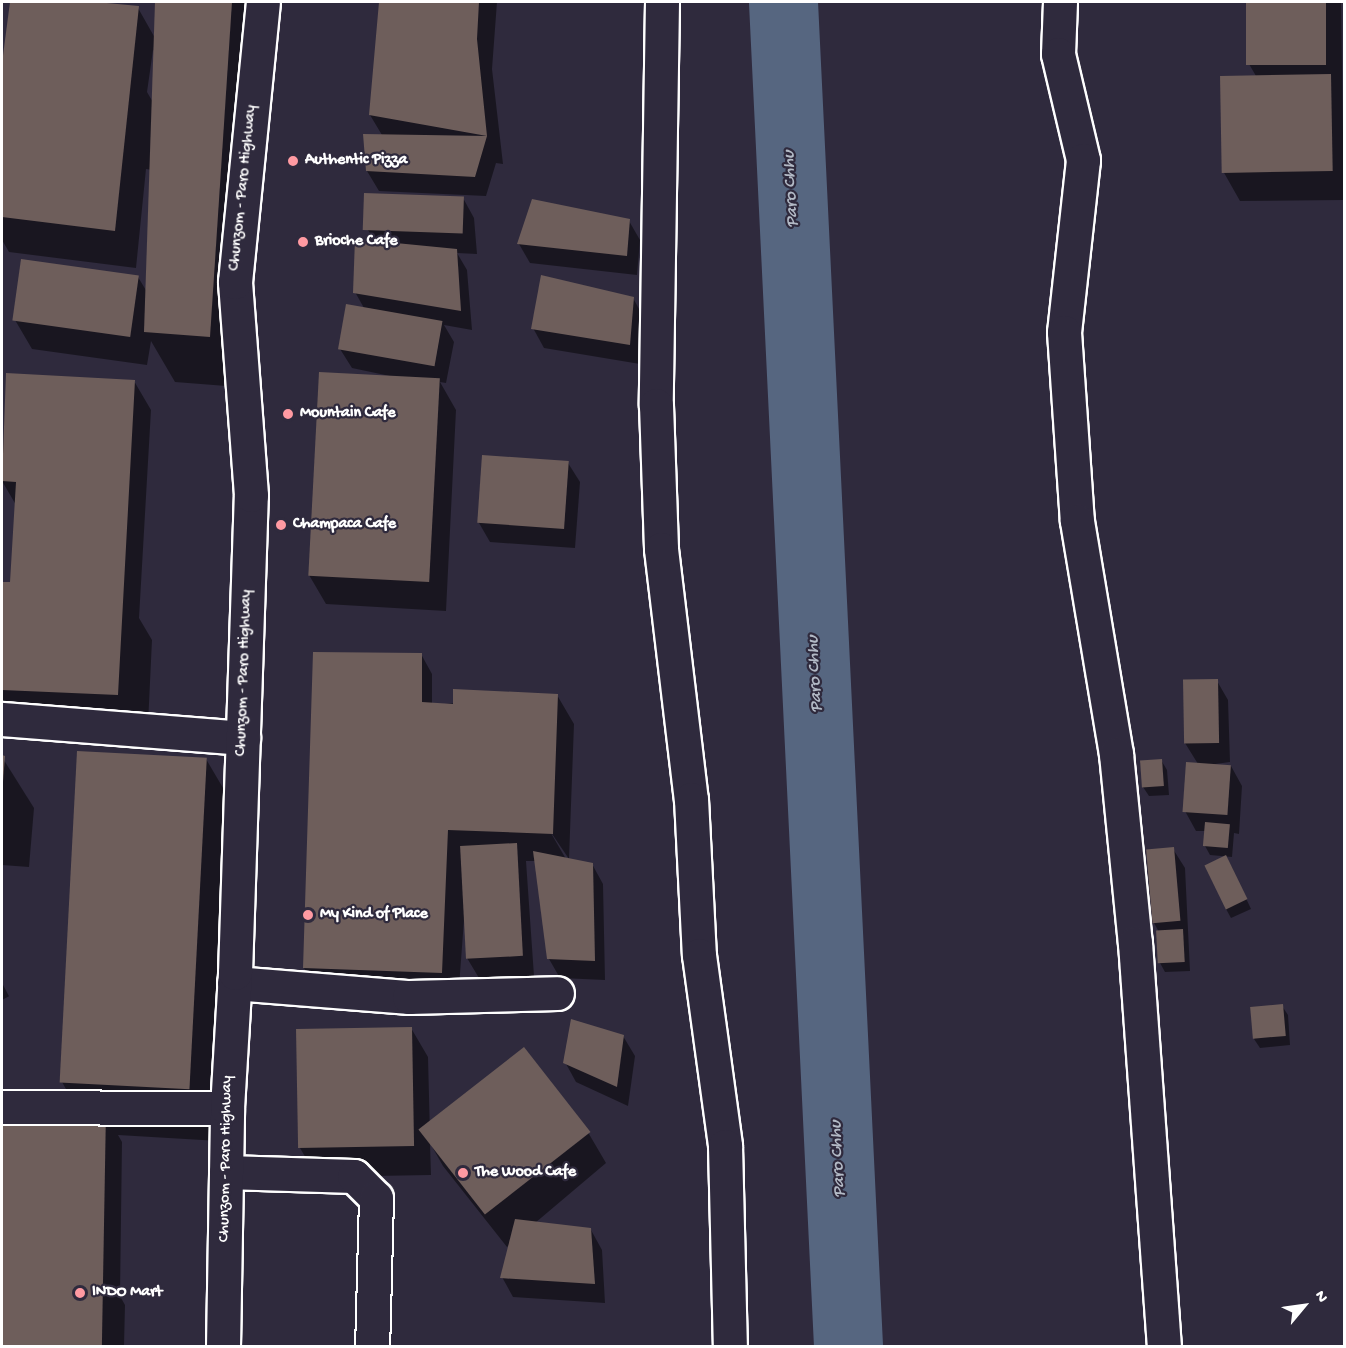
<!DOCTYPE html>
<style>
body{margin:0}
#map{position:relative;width:1346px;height:1348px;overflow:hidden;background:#2f2a3d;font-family:"Gochi Hand",sans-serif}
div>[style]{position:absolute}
.shadow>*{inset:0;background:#0007;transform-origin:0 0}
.river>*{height:69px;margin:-34.5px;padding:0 34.5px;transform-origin:34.5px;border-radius:34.5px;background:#566680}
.building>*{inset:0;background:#6e5e5b;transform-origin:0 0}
.roads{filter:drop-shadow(2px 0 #fff) drop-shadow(-2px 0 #fff) drop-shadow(0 2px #fff) drop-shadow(0 -2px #fff)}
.minor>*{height:33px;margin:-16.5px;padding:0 16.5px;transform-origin:16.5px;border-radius:16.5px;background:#2f2a3d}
.tertiary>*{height:33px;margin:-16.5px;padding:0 16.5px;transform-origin:16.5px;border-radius:16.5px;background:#2f2a3d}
.dots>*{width:16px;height:16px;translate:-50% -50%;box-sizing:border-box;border:3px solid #2f2a3d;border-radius:50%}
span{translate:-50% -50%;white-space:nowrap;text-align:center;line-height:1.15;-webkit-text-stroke:4.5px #2f2a3d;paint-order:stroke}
.poi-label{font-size:16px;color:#fff;font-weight:700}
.left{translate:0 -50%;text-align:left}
.street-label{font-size:16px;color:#fff}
.water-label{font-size:18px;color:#b3bac6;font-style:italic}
.frame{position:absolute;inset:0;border:3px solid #fff;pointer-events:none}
.north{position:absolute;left:1274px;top:1276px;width:60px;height:60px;-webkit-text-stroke:4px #2f2a3d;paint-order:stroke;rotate:61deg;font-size:16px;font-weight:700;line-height:24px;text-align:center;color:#fff}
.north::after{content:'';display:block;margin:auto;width:21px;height:27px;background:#fff;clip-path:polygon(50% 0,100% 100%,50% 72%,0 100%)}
</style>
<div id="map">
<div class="shadow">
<i style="clip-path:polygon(evenodd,11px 2px,83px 2px,138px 8px,155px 38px,156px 2px,270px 2px,239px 387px,175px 382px,151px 341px,147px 365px,32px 349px,15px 320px,138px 277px,147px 292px,152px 170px,146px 169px,136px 268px,9px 252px,2px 240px,2px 80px,11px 2px,153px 50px,155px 51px,154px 104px,147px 92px,153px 50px)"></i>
<i style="clip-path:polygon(382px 2px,497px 2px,492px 69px,503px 164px,496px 163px,486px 196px,379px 191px,367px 171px,382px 135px,370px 115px)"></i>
<i style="clip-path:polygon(1247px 2px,1341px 2px,1344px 200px,1240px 201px,1223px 171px,1256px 76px,1249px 64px)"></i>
<i style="clip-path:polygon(463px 198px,474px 218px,477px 254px,457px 253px,467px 270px,472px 330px,444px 325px,454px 342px,446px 383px,440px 382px,456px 410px,446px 611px,326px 604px,309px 575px,404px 379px,352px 368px,340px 349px,364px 308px,355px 292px,375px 242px,368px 230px)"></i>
<i style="clip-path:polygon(629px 221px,640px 240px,637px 275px,530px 263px,519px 244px)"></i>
<i style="clip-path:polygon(633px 298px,644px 318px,640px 364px,544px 348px,533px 328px)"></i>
<i style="clip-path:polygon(7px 375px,134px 381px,151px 410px,139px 618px,152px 640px,147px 746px,26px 740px,4px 701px,2px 729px,2px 583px,11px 584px,16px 505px,2px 481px)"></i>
<i style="clip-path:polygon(568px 463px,580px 482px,575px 548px,490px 542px,479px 523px)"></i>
<i style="clip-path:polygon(421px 654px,432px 674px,432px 705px,557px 695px,574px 724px,569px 859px,548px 828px,566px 859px,592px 864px,603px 884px,605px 980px,560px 978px,549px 959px,536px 861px,526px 861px,534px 976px,479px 978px,467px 958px,465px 906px,458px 1001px,321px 997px,304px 968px)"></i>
<i style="clip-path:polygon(1217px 681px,1228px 700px,1230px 762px,1208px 765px,1231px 766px,1242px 786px,1239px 834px,1234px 833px,1232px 857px,1210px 855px,1205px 846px,1206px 831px,1196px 831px,1185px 811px,1198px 764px,1185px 743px)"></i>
<i style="clip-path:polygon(2px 757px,34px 808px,29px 867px,2px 865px)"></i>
<i style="clip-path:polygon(206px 759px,236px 810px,219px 1141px,118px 1135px,122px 1142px,120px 1296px,125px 1305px,124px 1346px,2px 1346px,2px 1111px,79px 1112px,62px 1082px)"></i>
<i style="clip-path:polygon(1161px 760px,1167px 770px,1169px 795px,1149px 796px,1143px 787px)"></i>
<i style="clip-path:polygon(1173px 849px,1185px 868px,1190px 971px,1165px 972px,1160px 963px,1159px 932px,1154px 923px)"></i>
<i style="clip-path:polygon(1231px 866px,1251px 909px,1231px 918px,1226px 909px)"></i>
<i style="left:2px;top:983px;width:15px;height:105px;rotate:62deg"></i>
<i style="clip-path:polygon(1282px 1006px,1288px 1015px,1290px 1045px,1260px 1048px,1254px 1039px)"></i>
<i style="clip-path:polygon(411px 1028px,428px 1057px,430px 1135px,523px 1049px,589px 1134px,606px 1163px,535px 1223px,591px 1230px,602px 1250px,605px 1303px,513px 1297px,502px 1277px,510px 1244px,507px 1247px,443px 1166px,430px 1143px,431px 1175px,317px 1177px,300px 1148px)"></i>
<i style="clip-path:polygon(623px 1036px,635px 1056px,628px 1106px,576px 1082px,565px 1062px)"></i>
</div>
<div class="river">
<i style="left:783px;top:2px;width:1346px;rotate:87.23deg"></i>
</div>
<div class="building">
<i style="clip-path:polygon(10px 2px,96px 2px,139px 6px,115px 231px,2px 217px,2px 63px)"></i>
<i style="clip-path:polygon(155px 2px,232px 2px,210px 337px,144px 332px)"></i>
<i style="clip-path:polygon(379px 2px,479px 2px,477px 39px,487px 136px,475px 177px,366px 171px,363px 134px,487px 136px,369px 115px)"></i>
<i style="left:1246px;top:2px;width:80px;height:63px"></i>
<i style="left:1331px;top:74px;width:97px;height:111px;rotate:89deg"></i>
<i style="left:364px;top:193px;width:100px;height:37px;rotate:2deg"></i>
<i style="clip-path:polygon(532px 199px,630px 219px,627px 256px,517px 244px)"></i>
<i style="clip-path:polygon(355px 239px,457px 249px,461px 311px,353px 293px)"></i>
<i style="left:21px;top:259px;width:119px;height:62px;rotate:8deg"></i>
<i style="clip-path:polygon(541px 275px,634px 297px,630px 345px,531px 329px)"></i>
<i style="left:346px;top:304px;width:98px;height:46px;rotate:10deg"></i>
<i style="left:319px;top:372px;width:121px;height:204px;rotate:3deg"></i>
<i style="clip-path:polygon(6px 373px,135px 380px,118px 695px,2px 690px,2px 582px,10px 582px,16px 482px,2px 481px)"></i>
<i style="left:482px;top:455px;width:87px;height:68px;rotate:4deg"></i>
<i style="clip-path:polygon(313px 652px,422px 653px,422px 702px,453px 704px,453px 689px,558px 694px,553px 834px,448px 830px,442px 973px,303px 968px)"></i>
<i style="left:1218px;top:679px;width:64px;height:35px;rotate:89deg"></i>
<i style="left:77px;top:751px;width:130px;height:332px;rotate:3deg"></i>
<i style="clip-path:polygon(2px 755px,5px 756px,3px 782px,2px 782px)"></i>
<i style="left:1162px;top:759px;width:27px;height:22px;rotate:86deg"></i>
<i style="left:1186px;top:762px;width:45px;height:50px;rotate:4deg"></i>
<i style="left:1205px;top:822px;width:25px;height:24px;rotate:5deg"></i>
<i style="left:517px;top:843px;width:113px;height:57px;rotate:87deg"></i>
<i style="left:1174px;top:847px;width:74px;height:28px;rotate:85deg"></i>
<i style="clip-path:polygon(533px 851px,593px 863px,595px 961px,547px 959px)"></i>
<i style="left:1226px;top:855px;width:49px;height:24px;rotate:64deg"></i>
<i style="left:1183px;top:929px;width:33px;height:27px;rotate:87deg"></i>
<i style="left:1283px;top:1004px;width:32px;height:33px;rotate:85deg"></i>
<i style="clip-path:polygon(571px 1019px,624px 1035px,617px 1087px,563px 1063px)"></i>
<i style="left:412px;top:1027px;width:119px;height:116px;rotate:89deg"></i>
<i style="left:524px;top:1047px;width:108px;height:134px;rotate:52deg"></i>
<i style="left:2px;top:1109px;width:104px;height:237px;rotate:1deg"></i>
<i style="clip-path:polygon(515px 1219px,591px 1228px,595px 1284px,500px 1278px)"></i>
</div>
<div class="roads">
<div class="minor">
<i style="left:662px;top:2px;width:403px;rotate:90.9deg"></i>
<i style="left:656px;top:405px;width:144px;rotate:88deg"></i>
<i style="left:661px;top:549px;width:252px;rotate:83.2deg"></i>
<i style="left:691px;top:799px;width:156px;rotate:87.1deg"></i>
<i style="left:699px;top:955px;width:193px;rotate:82.2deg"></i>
<i style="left:725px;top:1146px;width:200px;rotate:88.6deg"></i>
<i style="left:1060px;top:2px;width:52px;rotate:92.2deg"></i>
<i style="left:1058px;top:54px;width:109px;rotate:76.7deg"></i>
<i style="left:1083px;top:160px;width:173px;rotate:96.3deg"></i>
<i style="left:1064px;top:332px;width:189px;rotate:86.1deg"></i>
<i style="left:1077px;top:521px;width:236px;rotate:80.5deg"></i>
<i style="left:1116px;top:754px;width:190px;rotate:84.3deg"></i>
<i style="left:1135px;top:943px;width:404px;rotate:85.9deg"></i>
<i style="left:2px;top:719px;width:242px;rotate:4.5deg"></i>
<i style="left:234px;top:983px;width:176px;rotate:4.6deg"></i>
<i style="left:409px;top:997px;width:148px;rotate:-1.5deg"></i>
<i style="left:2px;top:1107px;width:225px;rotate:0.3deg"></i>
<i style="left:226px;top:1172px;width:128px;rotate:1.8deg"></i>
<i style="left:354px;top:1176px;width:31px;rotate:45deg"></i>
<i style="left:376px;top:1198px;width:148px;rotate:91.5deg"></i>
</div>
<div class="tertiary">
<i style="left:223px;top:1346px;width:238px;rotate:-89deg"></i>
<i style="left:227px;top:1108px;width:135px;rotate:-86.6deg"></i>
<i style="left:235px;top:973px;width:478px;rotate:-88.1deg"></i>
<i style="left:251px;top:495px;width:214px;rotate:-94.3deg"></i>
<i style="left:235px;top:282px;width:281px;rotate:-84.3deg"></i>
</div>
</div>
<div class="dots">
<i style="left:293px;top:161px;background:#ff9aa2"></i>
<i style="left:303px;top:242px;background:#ff9aa2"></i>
<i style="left:288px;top:414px;background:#ff9aa2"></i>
<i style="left:281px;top:525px;background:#ff9aa2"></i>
<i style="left:308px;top:915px;background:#ff9aa2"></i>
<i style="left:463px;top:1173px;background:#ff9aa2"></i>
<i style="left:80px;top:1293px;background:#ff9aa2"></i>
</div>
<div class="poi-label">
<span class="left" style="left:305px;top:161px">Authentic Pizza</span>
<span class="left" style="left:315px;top:242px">Brioche Cafe</span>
<span class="left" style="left:300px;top:414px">Mountain Cafe</span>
<span class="left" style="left:293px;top:525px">Champaca Cafe</span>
<span class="left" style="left:320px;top:915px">My Kind of Place</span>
<span class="left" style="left:475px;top:1173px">The Wood Cafe</span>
<span class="left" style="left:92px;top:1293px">INDO Mart</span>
</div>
<div class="street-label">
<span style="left:244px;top:188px;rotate:-84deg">Chunzom - Paro Highway</span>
<span style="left:245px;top:673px;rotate:-88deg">Chunzom - Paro Highway</span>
<span style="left:227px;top:1159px;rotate:-89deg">Chunzom - Paro Highway</span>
</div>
<div class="water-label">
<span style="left:792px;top:189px;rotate:-93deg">Paro Chhu</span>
<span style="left:816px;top:674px;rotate:-93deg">Paro Chhu</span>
<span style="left:839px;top:1159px;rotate:-93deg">Paro Chhu</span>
</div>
<div class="frame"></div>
<div class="north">N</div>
</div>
